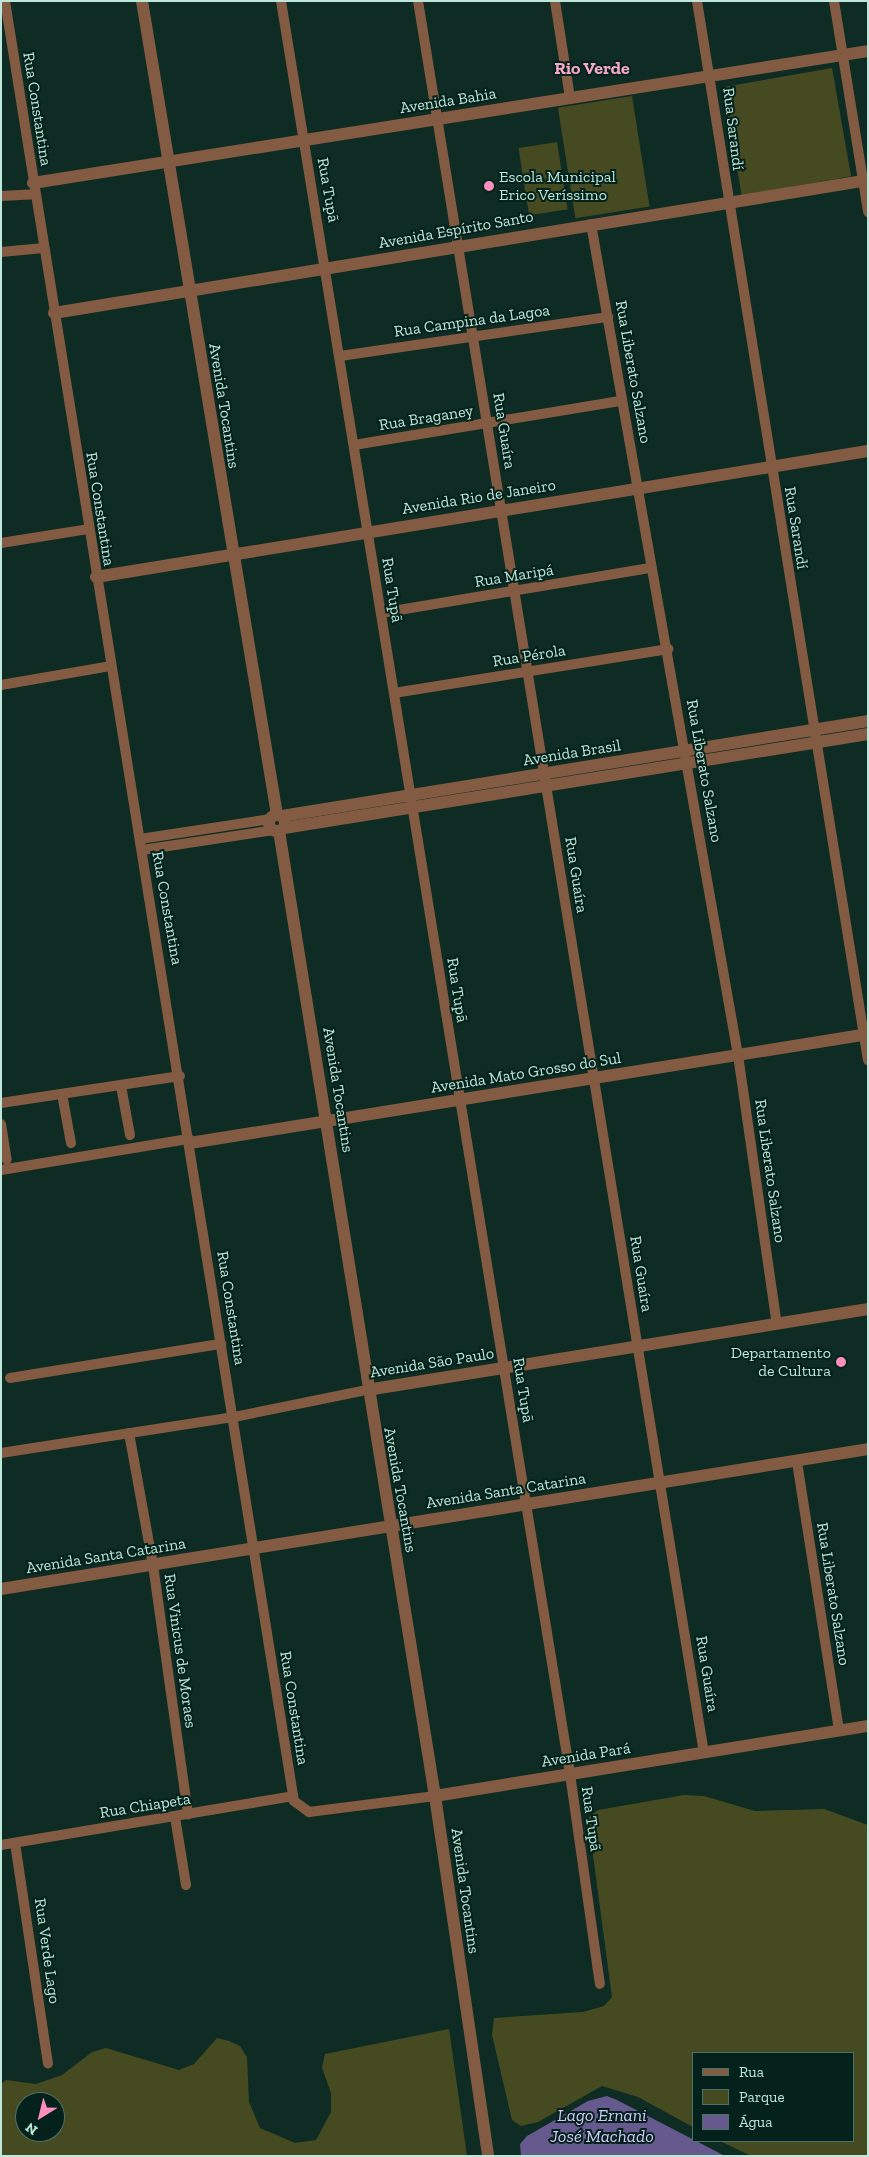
<!DOCTYPE html>
<meta charset="utf-8">
<style>
body{margin:0}
#map{position:relative;width:869px;height:2157px;overflow:hidden;background:#0e2c24;font-family:"Zilla Slab",serif}
div>[style]{position:absolute}
.green>*{inset:0;background:#464a21;transform-origin:0 0}
.water>*{inset:0;background:#65598e}
.minor>*{height:10px;margin:-5px;padding:0 5px;transform-origin:5px;border-radius:5px;background:#835b42}
.tertiary>*{height:12px;margin:-6px;padding:0 6px;transform-origin:6px;border-radius:6px;background:#835b42}
.tertiary>.ring{margin:-6px;padding:0;box-sizing:content-box;background:none;border:12px solid #835b42;border-radius:50%}
.dots>*{width:14px;height:14px;translate:-50% -50%;box-sizing:border-box;border:2px solid #04221b;border-radius:50%}
span{translate:-50% -50%;white-space:nowrap;text-align:center;line-height:1.15;-webkit-text-stroke:4px #04221b;paint-order:stroke}
.street-label{font-size:16px;color:#bde7da}
.poi-label{font-size:16px;color:#bde7da}
.left{translate:0 -50%;text-align:left}
.right{translate:-100% -50%;text-align:right}
.neighbourhood-label{font-size:18px;color:#f7a8c8;font-weight:700}
.water-label{font-size:18px;color:#d1c8f9;font-style:italic}
.frame{position:absolute;inset:0;border:2px solid #bde7da;pointer-events:none}
.legend{position:absolute;left:692px;top:2052px;width:162px;height:90px;box-sizing:border-box;background:#04221b;border:1px solid #4e7167;margin:0;padding:6px 9px;list-style:none;font-size:15px;color:#bde7da}
.legend li{display:flex;align-items:center;gap:10px;height:25px}
.legend b{width:25px;border:1px solid #4e7167}
.north{position:absolute;left:15px;top:2092px;width:50px;height:50px;box-sizing:border-box;background:#04221b;border:1px solid #4e7167;border-radius:50%;rotate:216deg;font-size:14px;font-weight:700;line-height:20px;text-align:center;color:#bde7da}
.north::after{content:'';display:block;margin:auto;width:18px;height:22px;background:#fe8ebe;clip-path:polygon(50% 0,100% 100%,50% 72%,0 100%)}
</style>
<div id="map">
<div class="green">
<i style="left:832px;top:68px;width:110px;height:111px;rotate:80deg"></i>
<i style="left:632px;top:96px;width:112px;height:75px;rotate:81deg"></i>
<i style="left:557px;top:142px;width:68px;height:39px;rotate:81deg"></i>
<i style="clip-path:polygon(684px 1795px,704px 1796px,755px 1811px,824px 1809px,868px 1825px,868px 2156px,751px 2156px,720px 2141px,853px 2141px,853px 2053px,693px 2053px,693px 2127px,638px 2097px,602px 2086px,538px 2122px,521px 2126px,512px 2120px,492px 2035px,494px 2018px,583px 2012px,604px 2006px,612px 1997px,588px 1818px,598px 1810px)"></i>
<i style="clip-path:polygon(evenodd,449px 2029px,467px 2156px,1px 2156px,1px 2084px,6px 2080px,36px 2084px,62px 2075px,92px 2052px,106px 2048px,179px 2070px,194px 2064px,217px 2038px,229px 2041px,240px 2046px,247px 2057px,249px 2102px,260px 2128px,295px 2143px,316px 2140px,331px 2112px,331px 2093px,322px 2068px,325px 2054px,449px 2029px,25px 2102px,55px 2102px,55px 2132px,25px 2132px,25px 2102px)"></i>
</div>
<div class="water">
<i style="clip-path:polygon(607px 2096px,617px 2100px,725px 2156px,521px 2156px,520px 2144px,527px 2136px,588px 2101px)"></i>
</div>
<div class="minor">
<i style="left:5px;top:1px;width:1823px;rotate:80.88deg"></i>
<i style="left:294px;top:1801px;width:19px;rotate:36deg"></i>
<i style="left:309px;top:1812px;width:127px;rotate:-7.2deg"></i>
<i style="left:281px;top:1px;width:1796px;rotate:80.74deg"></i>
<i style="left:570px;top:1774px;width:212px;rotate:81.9deg"></i>
<i style="left:418px;top:1px;width:1775px;rotate:80.73deg"></i>
<i style="left:555px;top:1px;width:98px;rotate:81.2deg"></i>
<i style="left:697px;top:1px;width:1073px;rotate:80.83deg"></i>
<i style="left:834px;top:1px;width:214px;rotate:80.8deg"></i>
<i style="left:1px;top:196px;width:34px;rotate:-3deg"></i>
<i style="left:591px;top:224px;width:844px;rotate:79.97deg"></i>
<i style="left:738px;top:1055px;width:272px;rotate:81.8deg"></i>
<i style="left:1px;top:252px;width:43px;rotate:-5.3deg"></i>
<i style="left:340px;top:356px;width:271px;rotate:-8.3deg"></i>
<i style="left:354px;top:445px;width:271px;rotate:-9.4deg"></i>
<i style="left:1px;top:543px;width:88px;rotate:-9.1deg"></i>
<i style="left:381px;top:613px;width:274px;rotate:-9.5deg"></i>
<i style="left:1px;top:685px;width:112px;rotate:-9.8deg"></i>
<i style="left:394px;top:693px;width:278px;rotate:-9.1deg"></i>
<i style="left:140px;top:839px;width:132px;rotate:-8.7deg"></i>
<i style="left:142px;top:850px;width:134px;rotate:-8.6deg"></i>
<i style="left:121px;top:1086px;width:50px;rotate:79.6deg"></i>
<i style="left:62px;top:1094px;width:50px;rotate:79.6deg"></i>
<i style="left:1px;top:1103px;width:181px;rotate:-8.6deg"></i>
<i style="left:1px;top:1124px;width:36px;rotate:81deg"></i>
<i style="left:1px;top:1170px;width:191px;rotate:-9.4deg"></i>
<i style="left:10px;top:1378px;width:214px;rotate:-9.2deg"></i>
<i style="left:129px;top:1433px;width:134px;rotate:79.7deg"></i>
<i style="left:153px;top:1565px;width:252px;rotate:82deg"></i>
<i style="left:1px;top:1453px;width:236px;rotate:-8.8deg"></i>
<i style="left:234px;top:1417px;width:136px;rotate:-11.5deg"></i>
<i style="left:797px;top:1462px;width:272px;rotate:81.1deg"></i>
<i style="left:175px;top:1817px;width:69px;rotate:80.8deg"></i>
<i style="left:15px;top:1843px;width:223px;rotate:81.5deg"></i>
<i style="left:1px;top:1845px;width:296px;rotate:-9.5deg"></i>
</div>
<div class="tertiary">
<i style="left:142px;top:1px;width:825px;rotate:80.58deg"></i>
<i style="left:33px;top:183px;width:845px;rotate:-8.98deg"></i>
<i style="left:54px;top:313px;width:820px;rotate:-9.27deg"></i>
<i style="left:96px;top:577px;width:782px;rotate:-9.27deg"></i>
<i class="ring" style="left:269px;top:815px;width:4px;height:4px"></i>
<i style="left:282px;top:816px;width:594px;rotate:-9.21deg"></i>
<i style="left:284px;top:828px;width:592px;rotate:-9.14deg"></i>
<i style="left:279px;top:831px;width:978px;rotate:80.82deg"></i>
<i style="left:435px;top:1796px;width:364px;rotate:81.6deg"></i>
<i style="left:190px;top:1143px;width:687px;rotate:-9.13deg"></i>
<i style="left:367px;top:1390px;width:508px;rotate:-9.18deg"></i>
<i style="left:1px;top:1589px;width:878px;rotate:-9.17deg"></i>
<i style="left:435px;top:1796px;width:439px;rotate:-9.2deg"></i>
</div>
<div class="dots">
<i style="left:489px;top:186px;background:#fe8ebe"></i>
<i style="left:841px;top:1362px;background:#fe8ebe"></i>
</div>
<div class="street-label">
<span style="left:448px;top:101px;rotate:-9deg">Avenida Bahia</span>
<span style="left:37px;top:109px;rotate:81deg">Rua Constantina</span>
<span style="left:733px;top:129px;rotate:83deg">Rua Sarandí</span>
<span style="left:328px;top:190px;rotate:80deg">Rua Tupã</span>
<span style="left:456px;top:230px;rotate:-10deg">Avenida Espírito Santo</span>
<span style="left:472px;top:321px;rotate:-8deg">Rua Campina da Lagoa</span>
<span style="left:633px;top:372px;rotate:80deg">Rua Liberato Salzano</span>
<span style="left:224px;top:406px;rotate:81deg">Avenida Tocantins</span>
<span style="left:426px;top:418px;rotate:-9deg">Rua Braganey</span>
<span style="left:504px;top:431px;rotate:81deg">Rua Guaíra</span>
<span style="left:479px;top:497px;rotate:-9deg">Avenida Rio de Janeiro</span>
<span style="left:100px;top:509px;rotate:81deg">Rua Constantina</span>
<span style="left:796px;top:528px;rotate:81deg">Rua Sarandí</span>
<span style="left:514px;top:576px;rotate:-9deg">Rua Maripá</span>
<span style="left:392px;top:590px;rotate:81deg">Rua Tupã</span>
<span style="left:529px;top:656px;rotate:-9deg">Rua Pérola</span>
<span style="left:572px;top:753px;rotate:-9deg">Avenida Brasil</span>
<span style="left:704px;top:771px;rotate:80deg">Rua Liberato Salzano</span>
<span style="left:576px;top:875px;rotate:81deg">Rua Guaíra</span>
<span style="left:167px;top:908px;rotate:80deg">Rua Constantina</span>
<span style="left:457px;top:990px;rotate:81deg">Rua Tupã</span>
<span style="left:526px;top:1073px;rotate:-9deg">Avenida Mato Grosso do Sul</span>
<span style="left:338px;top:1090px;rotate:81deg">Avenida Tocantins</span>
<span style="left:770px;top:1171px;rotate:82deg">Rua Liberato Salzano</span>
<span style="left:641px;top:1274px;rotate:81deg">Rua Guaíra</span>
<span style="left:231px;top:1308px;rotate:81deg">Rua Constantina</span>
<span style="left:432px;top:1363px;rotate:-9deg">Avenida São Paulo</span>
<span style="left:523px;top:1390px;rotate:81deg">Rua Tupã</span>
<span style="left:400px;top:1490px;rotate:80deg">Avenida Tocantins</span>
<span style="left:506px;top:1491px;rotate:-9deg">Avenida Santa Catarina</span>
<span style="left:106px;top:1556px;rotate:-9deg">Avenida Santa Catarina</span>
<span style="left:833px;top:1594px;rotate:81deg">Rua Liberato Salzano</span>
<span style="left:180px;top:1651px;rotate:82deg">Rua Vinicus de Moraes</span>
<span style="left:707px;top:1674px;rotate:81deg">Rua Guaíra</span>
<span style="left:294px;top:1708px;rotate:81deg">Rua Constantina</span>
<span style="left:586px;top:1755px;rotate:-9deg">Avenida Pará</span>
<span style="left:145px;top:1806px;rotate:-9deg">Rua Chiapeta</span>
<span style="left:591px;top:1819px;rotate:82deg">Rua Tupã</span>
<span style="left:465px;top:1891px;rotate:82deg">Avenida Tocantins</span>
<span style="left:47px;top:1951px;rotate:82deg">Rua Verde Lago</span>
</div>
<div class="poi-label">
<span class="left" style="left:499px;top:186px">Escola Municipal<br>Erico Veríssimo</span>
<span class="right" style="left:831px;top:1362px">Departamento<br>de Cultura</span>
</div>
<div class="neighbourhood-label">
<span style="left:592px;top:68px">Rio Verde</span>
</div>
<div class="water-label">
<span style="left:602px;top:2126px">Lago Ernani<br>José Machado</span>
</div>
<div class="frame"></div>
<ul class="legend">
<li><b style="height:6px;background:#835b42"></b>Rua</li>
<li><b style="height:14px;background:#464a21"></b>Parque</li>
<li><b style="height:14px;background:#65598e"></b>Água</li>
</ul>
<div class="north">N</div>
</div>
